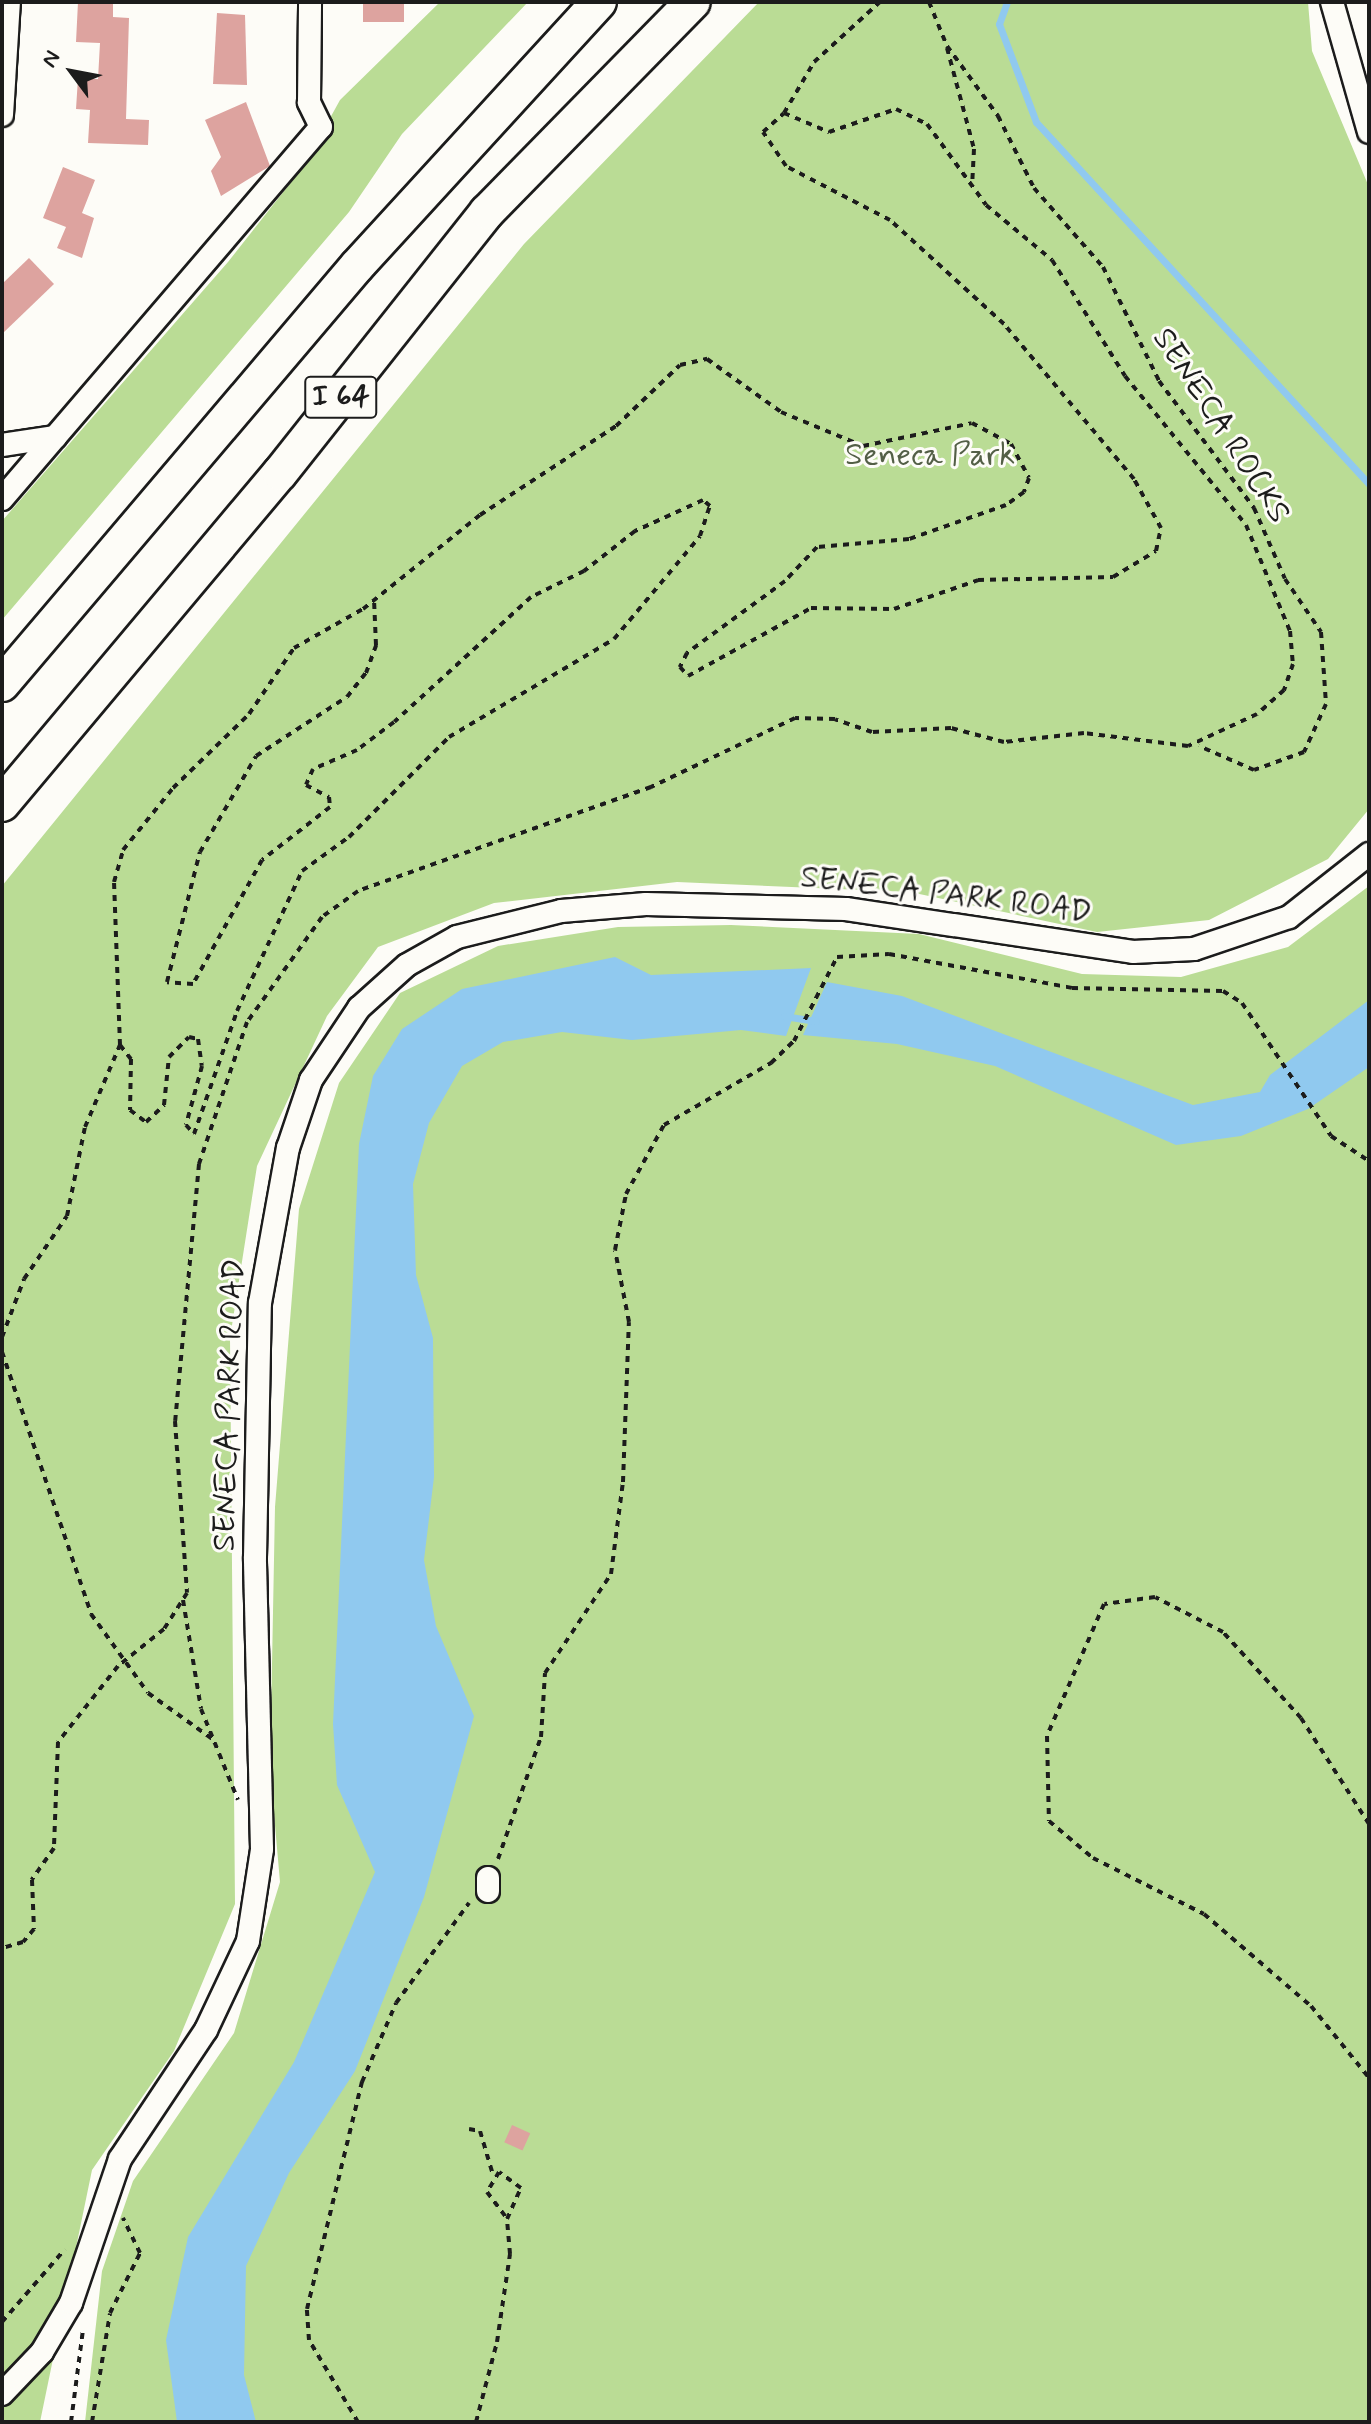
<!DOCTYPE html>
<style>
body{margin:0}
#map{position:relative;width:1371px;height:2424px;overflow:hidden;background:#fdfcf7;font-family:Mynerve,sans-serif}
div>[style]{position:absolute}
.green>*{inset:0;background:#badc95}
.water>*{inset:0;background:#90c9ef}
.stream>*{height:7px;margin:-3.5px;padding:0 3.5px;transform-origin:3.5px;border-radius:3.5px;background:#90c9ef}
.building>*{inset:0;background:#dda39f;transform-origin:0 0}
.path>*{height:4px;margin-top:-2px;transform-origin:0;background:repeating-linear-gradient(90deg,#1c1c1c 0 6px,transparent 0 12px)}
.roads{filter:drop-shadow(2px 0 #1c1c1c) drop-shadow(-2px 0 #1c1c1c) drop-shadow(0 2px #1c1c1c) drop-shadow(0 -2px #1c1c1c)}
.minor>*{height:22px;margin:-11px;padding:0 11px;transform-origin:11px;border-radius:11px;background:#fdfcf7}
.highway>*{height:34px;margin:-17px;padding:0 17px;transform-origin:17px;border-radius:17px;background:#fdfcf7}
span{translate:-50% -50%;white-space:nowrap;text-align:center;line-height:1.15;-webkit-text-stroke:6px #fdfcf7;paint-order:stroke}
.shield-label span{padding:2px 6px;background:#fdfcf7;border:2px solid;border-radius:6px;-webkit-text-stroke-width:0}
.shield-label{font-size:30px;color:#1c1c1c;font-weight:700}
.street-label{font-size:32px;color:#1c1c1c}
.park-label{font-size:32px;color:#535f46}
.frame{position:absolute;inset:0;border:4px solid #1c1c1c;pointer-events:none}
.north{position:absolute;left:32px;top:32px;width:80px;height:80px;-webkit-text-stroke:6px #fdfcf7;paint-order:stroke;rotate:302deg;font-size:22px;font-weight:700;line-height:32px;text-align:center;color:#1c1c1c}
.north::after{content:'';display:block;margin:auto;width:28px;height:36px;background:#1c1c1c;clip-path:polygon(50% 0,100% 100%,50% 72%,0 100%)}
</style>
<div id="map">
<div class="green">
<i style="clip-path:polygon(440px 2px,528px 2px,402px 134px,349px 212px,2px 620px,2px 521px,228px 262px,303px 167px,340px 100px)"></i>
<i style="clip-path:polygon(759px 2px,1308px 2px,1312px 51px,1369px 187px,1369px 809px,1328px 859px,1209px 920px,1097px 932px,910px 892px,677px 882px,494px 903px,378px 947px,327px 1016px,257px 1166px,230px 1338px,235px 1904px,174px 2051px,92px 2170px,40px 2422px,2px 2422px,2px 886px,524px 244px)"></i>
<i style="clip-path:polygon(1369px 886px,1369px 2422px,85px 2422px,102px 2271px,133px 2181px,234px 2033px,280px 1882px,270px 1769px,275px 1507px,299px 1209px,339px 1083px,400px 993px,498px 946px,618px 927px,731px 925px,919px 934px,1082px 974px,1181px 977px,1288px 947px)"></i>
</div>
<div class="water">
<i style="clip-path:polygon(615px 957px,651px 975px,811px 968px,786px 1036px,741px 1030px,632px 1040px,562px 1032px,503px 1042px,462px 1066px,429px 1123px,413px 1184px,416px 1275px,433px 1338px,434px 1477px,424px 1560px,436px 1626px,474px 1716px,424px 1897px,355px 2071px,289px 2173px,246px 2266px,244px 2375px,256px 2422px,177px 2422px,166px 2340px,188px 2237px,294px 2062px,375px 1872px,337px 1785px,333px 1724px,359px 1144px,373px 1076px,402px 1029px,462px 989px)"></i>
<i style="clip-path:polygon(827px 982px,902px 996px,1193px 1105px,1260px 1092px,1270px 1075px,1369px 1000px,1369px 1067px,1308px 1109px,1241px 1136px,1176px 1145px,995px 1066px,897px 1044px,803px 1035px)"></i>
</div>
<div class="stream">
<i style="left:1007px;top:2px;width:23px;rotate:110deg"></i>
<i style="left:999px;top:24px;width:105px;rotate:69.3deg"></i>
<i style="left:1036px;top:122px;width:492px;rotate:47.4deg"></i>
<i style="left:784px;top:1016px;width:32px;rotate:9deg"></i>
</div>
<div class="building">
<i style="clip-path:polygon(78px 2px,113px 2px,113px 17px,129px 18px,126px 119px,149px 120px,148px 145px,88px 143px,90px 110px,76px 109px,78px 78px,98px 79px,100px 43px,76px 42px)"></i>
<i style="left:363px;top:2px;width:41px;height:20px"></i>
<i style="clip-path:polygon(217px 13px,245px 15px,247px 85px,213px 84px)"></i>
<i style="clip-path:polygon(246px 102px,270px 166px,221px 196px,211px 171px,221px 157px,205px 120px)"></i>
<i style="clip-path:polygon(63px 167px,95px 180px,82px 213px,94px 218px,82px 258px,57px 248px,66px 227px,43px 218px)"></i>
<i style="clip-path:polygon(29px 258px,54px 284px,2px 334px,2px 284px)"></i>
<i style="left:512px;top:2125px;width:20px;height:19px;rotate:24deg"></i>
</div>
<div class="path">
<i style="left:929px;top:2px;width:48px;rotate:67.8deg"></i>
<i style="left:947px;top:46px;width:87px;rotate:53.9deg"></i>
<i style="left:998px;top:116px;width:80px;rotate:63.4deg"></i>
<i style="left:1034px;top:188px;width:105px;rotate:48.9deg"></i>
<i style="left:1103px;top:267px;width:127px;rotate:63.8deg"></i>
<i style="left:1159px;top:381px;width:159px;rotate:53.2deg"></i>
<i style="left:1254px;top:508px;width:77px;rotate:66.4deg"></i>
<i style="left:1285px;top:579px;width:64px;rotate:55.8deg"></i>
<i style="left:1321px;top:632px;width:72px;rotate:86deg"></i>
<i style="left:1326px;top:704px;width:53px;rotate:114.6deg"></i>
<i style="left:1304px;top:752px;width:53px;rotate:160.2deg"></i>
<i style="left:1254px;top:770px;width:60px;rotate:-156.4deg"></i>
<i style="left:947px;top:48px;width:105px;rotate:75deg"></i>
<i style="left:974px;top:149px;width:37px;rotate:93deg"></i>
<i style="left:784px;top:113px;width:59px;rotate:-59.5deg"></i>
<i style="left:814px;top:62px;width:89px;rotate:-42.3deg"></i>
<i style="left:120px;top:1045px;width:18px;rotate:52deg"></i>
<i style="left:131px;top:1059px;width:51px;rotate:91.1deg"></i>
<i style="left:130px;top:1110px;width:20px;rotate:37deg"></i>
<i style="left:146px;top:1122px;width:25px;rotate:-43deg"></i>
<i style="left:164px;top:1105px;width:48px;rotate:-84.1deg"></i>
<i style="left:169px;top:1057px;width:28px;rotate:-45deg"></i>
<i style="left:189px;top:1037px;width:9px;rotate:13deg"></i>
<i style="left:198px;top:1039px;width:27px;rotate:82deg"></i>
<i style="left:202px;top:1066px;width:61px;rotate:105.2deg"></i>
<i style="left:186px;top:1125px;width:12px;rotate:48deg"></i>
<i style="left:194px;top:1134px;width:130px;rotate:-70.7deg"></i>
<i style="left:237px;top:1011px;width:154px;rotate:-65.1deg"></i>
<i style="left:302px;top:871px;width:58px;rotate:-35.9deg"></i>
<i style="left:349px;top:837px;width:141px;rotate:-45deg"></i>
<i style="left:449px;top:737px;width:192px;rotate:-30.7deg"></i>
<i style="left:614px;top:639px;width:134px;rotate:-50.1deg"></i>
<i style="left:700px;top:536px;width:32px;rotate:-72deg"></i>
<i style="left:710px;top:506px;width:9px;rotate:-139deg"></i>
<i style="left:703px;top:500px;width:75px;rotate:155.5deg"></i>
<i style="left:635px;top:531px;width:65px;rotate:141.9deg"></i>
<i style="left:584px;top:571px;width:59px;rotate:153.9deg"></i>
<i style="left:531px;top:597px;width:185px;rotate:137.6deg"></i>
<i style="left:394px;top:722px;width:46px;rotate:142.9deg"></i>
<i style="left:357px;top:750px;width:48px;rotate:156.6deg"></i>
<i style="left:313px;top:769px;width:17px;rotate:114deg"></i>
<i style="left:306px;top:785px;width:26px;rotate:28deg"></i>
<i style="left:329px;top:797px;width:10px;rotate:84deg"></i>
<i style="left:330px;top:807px;width:86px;rotate:142.1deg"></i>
<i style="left:262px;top:860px;width:142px;rotate:119.1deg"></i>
<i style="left:193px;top:984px;width:26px;rotate:-176deg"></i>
<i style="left:167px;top:982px;width:134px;rotate:-75.8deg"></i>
<i style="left:200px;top:852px;width:111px;rotate:-59.7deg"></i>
<i style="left:256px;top:756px;width:108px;rotate:-33deg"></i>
<i style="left:347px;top:697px;width:31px;rotate:-52deg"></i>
<i style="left:366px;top:673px;width:30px;rotate:-70deg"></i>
<i style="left:376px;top:645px;width:45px;rotate:-92.5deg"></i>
<i style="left:2px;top:1337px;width:62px;rotate:-69.2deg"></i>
<i style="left:24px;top:1279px;width:76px;rotate:-55.7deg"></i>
<i style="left:67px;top:1216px;width:91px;rotate:-78.6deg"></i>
<i style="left:85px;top:1127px;width:89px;rotate:-66.9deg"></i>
<i style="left:120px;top:1045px;width:163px;rotate:-92.1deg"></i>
<i style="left:114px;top:882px;width:33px;rotate:-74deg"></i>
<i style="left:123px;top:850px;width:80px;rotate:-51.1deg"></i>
<i style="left:173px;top:788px;width:106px;rotate:-44.2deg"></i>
<i style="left:249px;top:714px;width:80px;rotate:-55.7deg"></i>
<i style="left:294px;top:648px;width:79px;rotate:-29.5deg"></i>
<i style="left:363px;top:609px;width:150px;rotate:-38.8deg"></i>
<i style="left:480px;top:515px;width:163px;rotate:-33.2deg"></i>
<i style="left:616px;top:426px;width:88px;rotate:-43.6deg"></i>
<i style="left:680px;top:365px;width:28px;rotate:-13deg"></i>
<i style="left:707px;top:359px;width:91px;rotate:35.6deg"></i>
<i style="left:781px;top:412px;width:89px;rotate:22.5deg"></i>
<i style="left:863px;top:446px;width:111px;rotate:-11.9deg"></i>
<i style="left:972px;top:423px;width:44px;rotate:28.3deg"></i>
<i style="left:1011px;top:444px;width:38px;rotate:62deg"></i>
<i style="left:1029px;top:478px;width:15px;rotate:110deg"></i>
<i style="left:1024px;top:492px;width:22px;rotate:144deg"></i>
<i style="left:1006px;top:505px;width:103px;rotate:160.7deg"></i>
<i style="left:909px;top:539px;width:92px;rotate:175deg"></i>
<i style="left:817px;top:547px;width:47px;rotate:133.3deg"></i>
<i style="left:785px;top:581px;width:122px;rotate:143.7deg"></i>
<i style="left:687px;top:653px;width:16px;rotate:117deg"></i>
<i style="left:680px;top:667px;width:12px;rotate:48deg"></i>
<i style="left:688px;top:676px;width:141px;rotate:-28.9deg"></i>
<i style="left:811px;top:608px;width:83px;rotate:0.7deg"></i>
<i style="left:894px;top:609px;width:89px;rotate:-19deg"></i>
<i style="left:978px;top:580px;width:135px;rotate:-1.3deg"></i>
<i style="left:1113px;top:577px;width:50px;rotate:-31.2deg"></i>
<i style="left:1156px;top:551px;width:24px;rotate:-78deg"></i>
<i style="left:1161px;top:528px;width:56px;rotate:-118.9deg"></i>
<i style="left:1134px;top:479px;width:202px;rotate:-130deg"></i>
<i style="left:1004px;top:324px;width:154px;rotate:-137.6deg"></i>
<i style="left:890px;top:220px;width:117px;rotate:-152.6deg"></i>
<i style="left:786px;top:166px;width:41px;rotate:-124.1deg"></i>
<i style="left:763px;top:132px;width:28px;rotate:-42deg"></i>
<i style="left:784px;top:113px;width:49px;rotate:22.9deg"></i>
<i style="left:829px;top:132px;width:71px;rotate:-18.9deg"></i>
<i style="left:896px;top:109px;width:34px;rotate:26deg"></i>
<i style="left:927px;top:124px;width:100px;rotate:53.9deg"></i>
<i style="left:986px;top:205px;width:86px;rotate:39.8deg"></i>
<i style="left:1052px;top:260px;width:137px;rotate:57.8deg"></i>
<i style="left:1125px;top:376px;width:192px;rotate:50.9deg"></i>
<i style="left:1246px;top:525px;width:115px;rotate:67.5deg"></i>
<i style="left:1290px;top:631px;width:33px;rotate:85deg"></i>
<i style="left:1293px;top:664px;width:28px;rotate:109deg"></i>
<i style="left:1284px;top:690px;width:36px;rotate:138deg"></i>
<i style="left:1257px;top:714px;width:76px;rotate:155.1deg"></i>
<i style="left:1188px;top:746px;width:105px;rotate:-172.9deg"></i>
<i style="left:1084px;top:733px;width:81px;rotate:173.6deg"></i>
<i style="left:1004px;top:742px;width:55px;rotate:-165.2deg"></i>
<i style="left:951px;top:728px;width:79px;rotate:177.1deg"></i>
<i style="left:872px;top:732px;width:39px;rotate:-161deg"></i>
<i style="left:835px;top:719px;width:40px;rotate:-178.6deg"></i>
<i style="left:795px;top:718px;width:160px;rotate:154.4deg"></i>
<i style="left:651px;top:787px;width:311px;rotate:160.5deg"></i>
<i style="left:358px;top:891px;width:44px;rotate:144.2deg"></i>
<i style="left:322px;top:917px;width:129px;rotate:125.5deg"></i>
<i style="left:247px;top:1022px;width:150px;rotate:108.7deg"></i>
<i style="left:199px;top:1164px;width:258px;rotate:95.3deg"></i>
<i style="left:175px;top:1421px;width:172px;rotate:86deg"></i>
<i style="left:187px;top:1593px;width:43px;rotate:122.6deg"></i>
<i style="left:164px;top:1629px;width:59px;rotate:141.2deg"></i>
<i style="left:118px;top:1666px;width:97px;rotate:128.3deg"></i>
<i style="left:58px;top:1742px;width:106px;rotate:92.2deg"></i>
<i style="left:54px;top:1848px;width:39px;rotate:125deg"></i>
<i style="left:32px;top:1880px;width:49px;rotate:87.7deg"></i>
<i style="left:34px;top:1929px;width:17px;rotate:130deg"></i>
<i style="left:23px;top:1942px;width:22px;rotate:164deg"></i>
<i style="left:2px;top:1352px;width:277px;rotate:71.2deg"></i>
<i style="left:91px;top:1614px;width:97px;rotate:54.2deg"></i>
<i style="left:148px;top:1693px;width:81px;rotate:35.5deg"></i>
<i style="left:183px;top:1600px;width:110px;rotate:80.6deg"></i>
<i style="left:201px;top:1709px;width:98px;rotate:67.9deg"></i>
<i style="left:1369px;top:1824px;width:126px;rotate:-122.7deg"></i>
<i style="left:1301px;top:1718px;width:116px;rotate:-132.2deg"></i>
<i style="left:1223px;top:1632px;width:76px;rotate:-152.8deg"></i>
<i style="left:1155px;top:1597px;width:51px;rotate:172.2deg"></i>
<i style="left:1104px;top:1604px;width:144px;rotate:113.4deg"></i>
<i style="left:1047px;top:1736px;width:85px;rotate:88.7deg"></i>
<i style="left:1049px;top:1821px;width:57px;rotate:40.1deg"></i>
<i style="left:1093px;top:1858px;width:124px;rotate:26.8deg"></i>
<i style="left:1204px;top:1914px;width:141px;rotate:40.7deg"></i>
<i style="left:1311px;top:2006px;width:92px;rotate:51.1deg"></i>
<i style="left:498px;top:1859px;width:129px;rotate:-70.6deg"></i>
<i style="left:541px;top:1737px;width:64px;rotate:-86.4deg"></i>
<i style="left:545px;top:1673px;width:119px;rotate:-56.3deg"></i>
<i style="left:611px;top:1574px;width:93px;rotate:-82.6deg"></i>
<i style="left:623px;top:1482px;width:160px;rotate:-87.9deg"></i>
<i style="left:629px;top:1322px;width:73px;rotate:-101deg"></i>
<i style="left:615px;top:1250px;width:57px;rotate:-78.9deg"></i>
<i style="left:626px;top:1194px;width:79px;rotate:-61.2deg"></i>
<i style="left:664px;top:1125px;width:124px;rotate:-30.1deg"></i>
<i style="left:771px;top:1063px;width:32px;rotate:-44deg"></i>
<i style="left:794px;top:1041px;width:94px;rotate:-62.9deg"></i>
<i style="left:837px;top:957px;width:52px;rotate:-3.3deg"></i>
<i style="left:889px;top:954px;width:186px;rotate:10.5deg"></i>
<i style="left:1072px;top:988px;width:151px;rotate:1.1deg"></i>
<i style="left:1223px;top:991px;width:22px;rotate:32deg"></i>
<i style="left:1242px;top:1003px;width:160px;rotate:56.2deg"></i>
<i style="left:1331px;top:1136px;width:45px;rotate:33.3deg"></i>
<i style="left:469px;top:2129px;width:11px;rotate:10deg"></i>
<i style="left:480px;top:2131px;width:46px;rotate:73.5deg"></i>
<i style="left:2px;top:2322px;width:96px;rotate:-49.2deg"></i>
<i style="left:71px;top:2422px;width:93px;rotate:-82.6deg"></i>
<i style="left:92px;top:2422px;width:110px;rotate:-80.6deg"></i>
<i style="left:110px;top:2313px;width:67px;rotate:-63.4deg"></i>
<i style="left:140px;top:2253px;width:39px;rotate:-116deg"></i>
<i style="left:358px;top:2422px;width:96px;rotate:-120.9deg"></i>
<i style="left:309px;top:2340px;width:31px;rotate:-94deg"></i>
<i style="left:307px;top:2309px;width:234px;rotate:-76.4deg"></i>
<i style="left:362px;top:2082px;width:86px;rotate:-66.7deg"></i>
<i style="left:396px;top:2003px;width:124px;rotate:-53.9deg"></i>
<i style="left:476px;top:2422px;width:83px;rotate:-75.3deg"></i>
<i style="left:497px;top:2342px;width:89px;rotate:-81.6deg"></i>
<i style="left:510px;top:2254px;width:35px;rotate:-95deg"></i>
<i style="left:507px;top:2219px;width:34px;rotate:-66deg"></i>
<i style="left:521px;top:2188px;width:27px;rotate:-144deg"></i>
<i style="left:499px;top:2172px;width:23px;rotate:121deg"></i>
<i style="left:487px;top:2192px;width:34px;rotate:53deg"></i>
</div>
<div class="roads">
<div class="minor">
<i style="left:1332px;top:2px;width:135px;rotate:74.1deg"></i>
<i style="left:2px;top:115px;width:113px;rotate:-86.5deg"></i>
<i style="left:2px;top:445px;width:54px;rotate:-8.6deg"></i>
<i style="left:2px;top:499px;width:490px;rotate:-49.4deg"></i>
<i style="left:321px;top:127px;width:28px;rotate:-116deg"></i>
<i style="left:309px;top:102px;width:100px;rotate:-89.4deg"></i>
<i style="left:488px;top:1878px;width:13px;rotate:90deg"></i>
<i style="left:2px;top:2394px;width:58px;rotate:-46.4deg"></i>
<i style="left:42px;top:2352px;width:57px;rotate:-59.4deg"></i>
<i style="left:71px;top:2303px;width:152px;rotate:-71.2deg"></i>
<i style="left:120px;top:2159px;width:155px;rotate:-56.3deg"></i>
<i style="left:206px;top:2030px;width:98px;rotate:-64.7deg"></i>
<i style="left:248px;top:1941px;width:93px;rotate:-81.3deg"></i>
<i style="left:262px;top:1849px;width:292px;rotate:-91.4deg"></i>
<i style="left:255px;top:1557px;width:254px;rotate:-88.9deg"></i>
<i style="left:260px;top:1303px;width:158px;rotate:-79.8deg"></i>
<i style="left:288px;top:1148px;width:72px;rotate:-71.3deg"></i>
<i style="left:311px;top:1080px;width:87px;rotate:-56.3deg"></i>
<i style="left:359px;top:1008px;width:64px;rotate:-41.9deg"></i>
<i style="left:407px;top:965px;width:57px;rotate:-29.2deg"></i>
<i style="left:457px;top:937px;width:107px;rotate:-14deg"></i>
<i style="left:561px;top:911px;width:85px;rotate:-4.7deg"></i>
<i style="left:646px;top:904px;width:200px;rotate:1.4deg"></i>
<i style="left:846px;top:909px;width:290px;rotate:8.5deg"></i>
<i style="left:1133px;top:952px;width:61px;rotate:-2.8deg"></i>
<i style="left:1194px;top:949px;width:100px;rotate:-18.6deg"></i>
<i style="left:1289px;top:917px;width:102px;rotate:-38.2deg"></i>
</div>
<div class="highway">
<i style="left:2px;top:684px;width:548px;rotate:-49.66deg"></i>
<i style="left:357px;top:266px;width:358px;rotate:-47.5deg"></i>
<i style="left:2px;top:804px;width:432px;rotate:-50deg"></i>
<i style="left:280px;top:473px;width:333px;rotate:-51.6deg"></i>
<i style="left:487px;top:212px;width:294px;rotate:-45.6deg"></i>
</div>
</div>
<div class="shield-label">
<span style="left:341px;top:397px">I 64</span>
</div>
<div class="street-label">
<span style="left:1221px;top:426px;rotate:57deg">SENECA ROCKS</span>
<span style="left:946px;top:895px;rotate:7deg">SENECA PARK ROAD</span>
<span style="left:230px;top:1405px;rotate:-88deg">SENECA PARK ROAD</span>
</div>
<div class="park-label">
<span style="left:930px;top:455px">Seneca Park</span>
</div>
<div class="frame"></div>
<div class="north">N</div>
</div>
